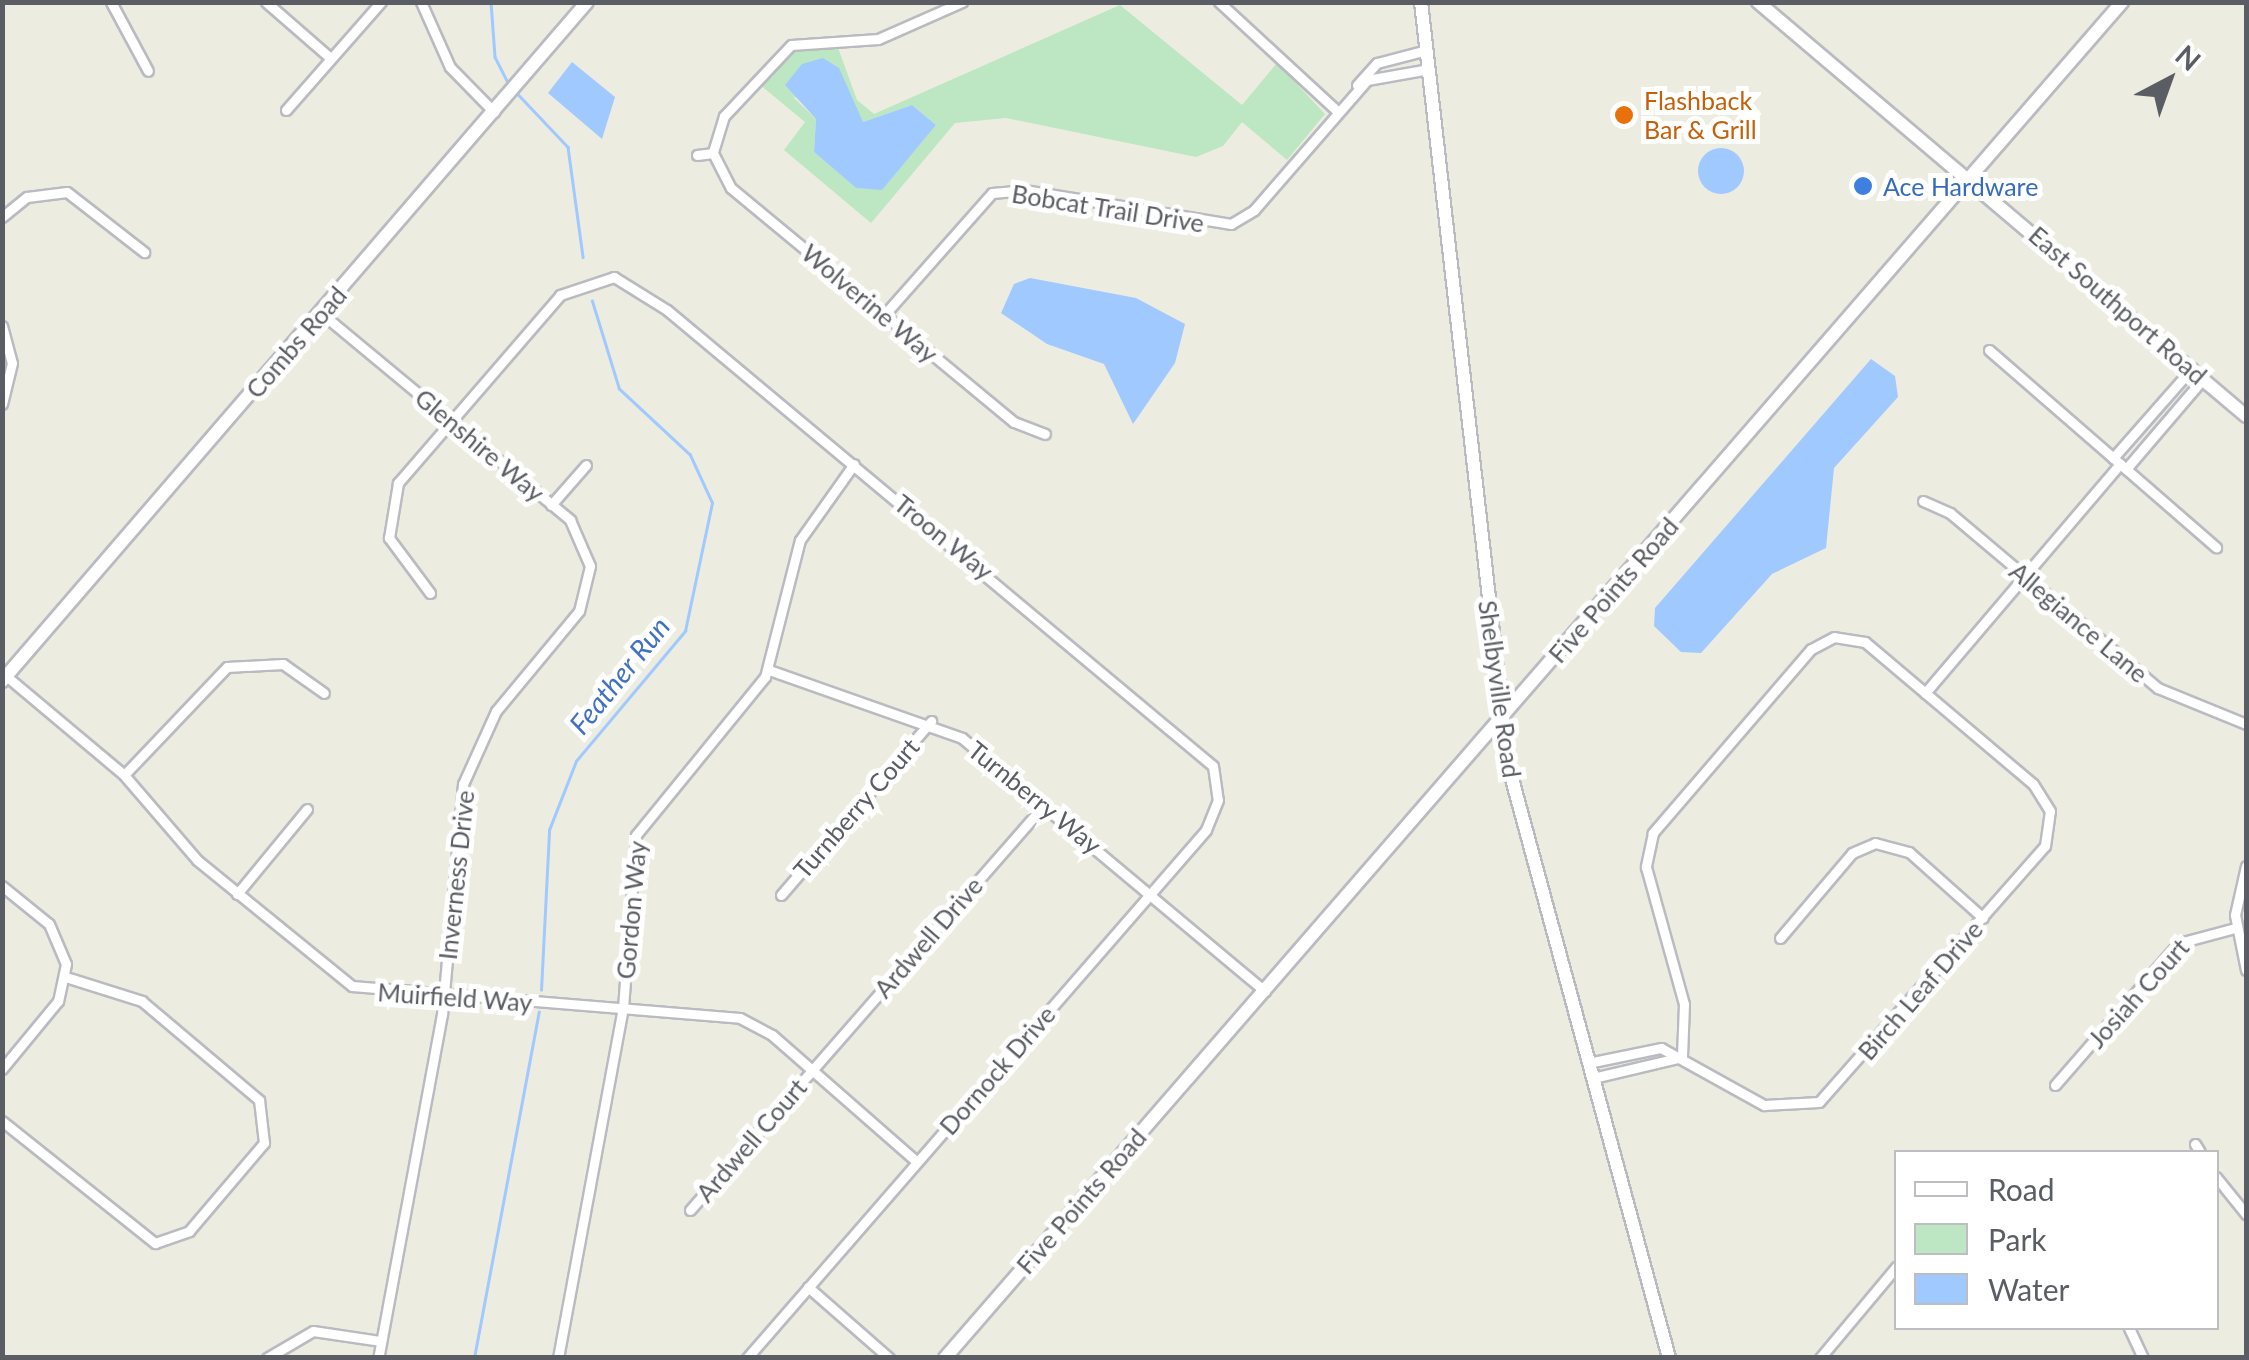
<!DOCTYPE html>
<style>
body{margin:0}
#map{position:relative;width:2249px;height:1360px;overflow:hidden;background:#edece1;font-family:Lato,sans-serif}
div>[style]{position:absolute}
.green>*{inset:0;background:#bde6c2}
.water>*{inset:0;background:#a0c9ff}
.round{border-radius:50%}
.stream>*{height:2.5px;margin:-1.25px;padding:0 1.25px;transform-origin:1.25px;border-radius:1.25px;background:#a0c9ff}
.roads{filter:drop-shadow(2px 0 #b9bbc1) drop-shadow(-2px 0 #b9bbc1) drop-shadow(0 2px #b9bbc1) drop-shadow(0 -2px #b9bbc1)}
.street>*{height:9px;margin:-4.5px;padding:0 4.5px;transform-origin:4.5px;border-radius:4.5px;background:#fff}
.secondary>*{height:12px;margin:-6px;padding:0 6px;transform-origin:6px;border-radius:6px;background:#fff}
.dots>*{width:28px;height:28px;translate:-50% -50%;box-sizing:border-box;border:5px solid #fff;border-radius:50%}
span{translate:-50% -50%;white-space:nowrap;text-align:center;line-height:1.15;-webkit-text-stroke:10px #fff;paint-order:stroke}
.food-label{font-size:25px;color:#c56008}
.left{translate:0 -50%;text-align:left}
.shop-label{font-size:25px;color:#366cbe}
.street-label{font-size:25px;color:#5a5d63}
.water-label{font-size:28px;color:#4170c4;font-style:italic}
.frame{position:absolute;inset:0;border:5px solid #5a5d63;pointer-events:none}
.legend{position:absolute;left:1894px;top:1150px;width:325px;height:180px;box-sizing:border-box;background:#fff;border:2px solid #bdbec1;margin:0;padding:12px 18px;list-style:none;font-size:30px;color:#5a5d63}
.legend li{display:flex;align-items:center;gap:20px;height:50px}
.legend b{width:50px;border:2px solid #bdbec1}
.north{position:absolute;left:2119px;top:30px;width:100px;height:100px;-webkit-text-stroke:8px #fff;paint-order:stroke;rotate:41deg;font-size:28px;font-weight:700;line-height:40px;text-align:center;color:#5a5d63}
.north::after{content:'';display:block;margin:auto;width:35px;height:45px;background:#5a5d63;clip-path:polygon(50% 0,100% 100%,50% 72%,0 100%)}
</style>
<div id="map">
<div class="green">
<i style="clip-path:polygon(evenodd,1120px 5px,1242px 105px,1277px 63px,1325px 114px,1287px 160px,1242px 122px,1223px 146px,1196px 157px,1006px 118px,955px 123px,871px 223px,784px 150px,805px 122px,759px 84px,798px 47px,837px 45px,857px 100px,874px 114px,1120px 5px,793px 97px,853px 108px,863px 122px,912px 105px,936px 125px,882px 189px,856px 188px,814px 152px,816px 119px,793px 97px)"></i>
</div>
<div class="water">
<i style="clip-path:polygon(823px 58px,839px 68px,863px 122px,912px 105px,936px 125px,882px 190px,856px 188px,814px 152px,816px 119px,785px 85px,802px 64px)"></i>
<i style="clip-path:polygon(572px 62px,615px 97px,602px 139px,548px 93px)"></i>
<i class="round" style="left:1698px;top:148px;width:46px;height:46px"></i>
<i style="clip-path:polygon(1030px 278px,1136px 298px,1185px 324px,1175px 363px,1133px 424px,1104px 364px,1047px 344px,1001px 313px,1014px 284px)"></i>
<i style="clip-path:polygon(1871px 359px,1895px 376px,1898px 397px,1834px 468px,1826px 548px,1772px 574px,1701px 653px,1681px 652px,1654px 626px,1655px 608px)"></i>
</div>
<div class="stream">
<i style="left:491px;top:2px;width:55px;rotate:85.8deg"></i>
<i style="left:495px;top:57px;width:34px;rotate:63deg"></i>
<i style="left:516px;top:92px;width:76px;rotate:46.6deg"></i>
<i style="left:568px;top:147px;width:111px;rotate:82.2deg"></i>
<i style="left:541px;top:990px;width:160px;rotate:-87.1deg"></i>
<i style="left:549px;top:830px;width:74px;rotate:-68.6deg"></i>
<i style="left:576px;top:761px;width:170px;rotate:-50deg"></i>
<i style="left:685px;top:631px;width:131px;rotate:-78.1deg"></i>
<i style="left:712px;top:503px;width:53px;rotate:-114.6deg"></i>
<i style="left:690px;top:455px;width:97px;rotate:-137.1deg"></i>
<i style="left:619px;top:389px;width:92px;rotate:-107.1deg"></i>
<i style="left:474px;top:1358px;width:352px;rotate:-79.4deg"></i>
</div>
<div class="roads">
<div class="street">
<i style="left:111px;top:2px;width:78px;rotate:61.8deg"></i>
<i style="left:266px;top:2px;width:84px;rotate:41.1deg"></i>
<i style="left:421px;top:2px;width:71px;rotate:66deg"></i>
<i style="left:450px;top:67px;width:63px;rotate:45.6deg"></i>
<i style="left:962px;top:2px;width:92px;rotate:156.2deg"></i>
<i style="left:878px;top:39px;width:87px;rotate:176.1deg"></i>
<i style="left:791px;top:45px;width:98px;rotate:133.3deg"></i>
<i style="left:724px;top:116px;width:39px;rotate:107deg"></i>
<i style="left:713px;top:153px;width:39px;rotate:63deg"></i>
<i style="left:731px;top:188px;width:367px;rotate:39.6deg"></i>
<i style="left:1014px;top:422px;width:33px;rotate:21deg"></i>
<i style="left:1219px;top:2px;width:162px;rotate:42.7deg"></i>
<i style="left:1357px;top:85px;width:30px;rotate:-48deg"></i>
<i style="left:1377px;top:63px;width:52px;rotate:-14.6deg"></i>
<i style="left:286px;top:110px;width:144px;rotate:-48.7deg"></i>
<i style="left:697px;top:155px;width:16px;rotate:-7deg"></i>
<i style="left:2px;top:217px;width:32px;rotate:-39deg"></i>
<i style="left:27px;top:197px;width:40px;rotate:-7.1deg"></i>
<i style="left:67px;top:192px;width:98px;rotate:37.9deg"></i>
<i style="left:321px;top:313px;width:324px;rotate:39.7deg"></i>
<i style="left:570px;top:520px;width:50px;rotate:66.5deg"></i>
<i style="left:590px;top:566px;width:46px;rotate:103.7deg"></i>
<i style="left:579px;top:611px;width:130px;rotate:129.7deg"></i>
<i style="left:496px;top:711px;width:80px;rotate:114.3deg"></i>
<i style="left:463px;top:784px;width:231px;rotate:95.2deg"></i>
<i style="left:442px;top:1014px;width:350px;rotate:100.5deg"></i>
<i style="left:884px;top:315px;width:163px;rotate:-48.5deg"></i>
<i style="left:992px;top:193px;width:32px;rotate:-5deg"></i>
<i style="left:1024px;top:190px;width:210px;rotate:9.3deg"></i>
<i style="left:1231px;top:224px;width:27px;rotate:-31deg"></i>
<i style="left:1254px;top:210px;width:172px;rotate:-49deg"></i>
<i style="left:1367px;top:80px;width:63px;rotate:-10.1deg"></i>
<i style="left:2px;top:326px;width:38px;rotate:75deg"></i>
<i style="left:12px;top:363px;width:42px;rotate:103.7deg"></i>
<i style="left:1989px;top:350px;width:301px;rotate:41deg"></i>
<i style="left:2113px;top:458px;width:120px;rotate:-48.7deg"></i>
<i style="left:2126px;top:469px;width:118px;rotate:-49.5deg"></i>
<i style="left:1923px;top:501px;width:30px;rotate:24deg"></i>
<i style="left:1950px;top:513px;width:272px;rotate:40.1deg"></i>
<i style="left:2158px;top:688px;width:95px;rotate:22.2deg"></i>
<i style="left:551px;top:505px;width:53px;rotate:-48.8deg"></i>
<i style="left:430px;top:593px;width:69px;rotate:-126.7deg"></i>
<i style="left:389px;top:538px;width:56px;rotate:-80.7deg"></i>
<i style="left:398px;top:483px;width:248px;rotate:-49.2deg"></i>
<i style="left:560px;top:295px;width:57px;rotate:-18.4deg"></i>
<i style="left:614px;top:277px;width:62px;rotate:31.9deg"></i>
<i style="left:667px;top:310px;width:711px;rotate:39.87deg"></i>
<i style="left:1213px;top:766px;width:34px;rotate:82deg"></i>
<i style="left:1218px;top:800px;width:32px;rotate:112deg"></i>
<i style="left:1206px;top:830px;width:700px;rotate:131deg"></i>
<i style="left:769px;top:670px;width:205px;rotate:19.4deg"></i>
<i style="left:962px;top:738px;width:395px;rotate:39.9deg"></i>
<i style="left:5px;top:675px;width:155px;rotate:40deg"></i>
<i style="left:124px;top:775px;width:112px;rotate:49.3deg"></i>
<i style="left:197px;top:860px;width:200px;rotate:39.1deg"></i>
<i style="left:352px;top:986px;width:389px;rotate:4.7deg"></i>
<i style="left:740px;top:1018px;width:36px;rotate:28deg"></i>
<i style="left:772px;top:1035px;width:193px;rotate:41.2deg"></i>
<i style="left:1925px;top:693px;width:301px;rotate:-49.6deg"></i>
<i style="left:124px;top:775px;width:149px;rotate:-46.4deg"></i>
<i style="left:227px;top:667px;width:56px;rotate:-3.1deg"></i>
<i style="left:283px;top:664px;width:50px;rotate:35.3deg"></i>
<i style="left:2246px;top:866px;width:50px;rotate:102.7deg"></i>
<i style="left:2235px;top:915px;width:56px;rotate:78.7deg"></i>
<i style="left:2px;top:886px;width:60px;rotate:39deg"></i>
<i style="left:49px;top:924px;width:43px;rotate:67deg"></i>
<i style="left:66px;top:964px;width:38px;rotate:102deg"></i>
<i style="left:58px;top:1001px;width:88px;rotate:129.5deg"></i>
<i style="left:237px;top:894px;width:110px;rotate:-50.5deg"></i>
<i style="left:781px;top:895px;width:230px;rotate:-49.2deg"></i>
<i style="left:1780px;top:938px;width:111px;rotate:-49.7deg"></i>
<i style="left:1852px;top:853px;width:25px;rotate:-23deg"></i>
<i style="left:1875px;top:843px;width:35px;rotate:15deg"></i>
<i style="left:1909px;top:852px;width:99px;rotate:41.7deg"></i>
<i style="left:1588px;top:1063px;width:75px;rotate:-11.6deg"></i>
<i style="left:1661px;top:1048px;width:118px;rotate:29deg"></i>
<i style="left:1764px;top:1105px;width:55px;rotate:-3.1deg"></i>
<i style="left:1819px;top:1102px;width:341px;rotate:-48.6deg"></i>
<i style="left:2045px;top:846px;width:35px;rotate:-82deg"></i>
<i style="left:2050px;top:811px;width:32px;rotate:-122deg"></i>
<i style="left:2033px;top:784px;width:220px;rotate:-139.8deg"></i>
<i style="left:1865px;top:642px;width:31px;rotate:-171deg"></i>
<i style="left:1834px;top:637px;width:26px;rotate:152deg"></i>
<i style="left:1811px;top:649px;width:243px;rotate:130.7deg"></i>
<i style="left:1653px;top:833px;width:35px;rotate:102deg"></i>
<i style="left:1646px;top:867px;width:142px;rotate:74.5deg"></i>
<i style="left:1684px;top:1004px;width:53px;rotate:92.2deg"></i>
<i style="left:1593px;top:1078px;width:91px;rotate:-13.3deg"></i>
<i style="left:2055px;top:1085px;width:189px;rotate:-48.9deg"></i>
<i style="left:2179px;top:943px;width:58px;rotate:-15deg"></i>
<i style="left:2px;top:1121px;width:196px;rotate:38.6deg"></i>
<i style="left:155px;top:1243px;width:36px;rotate:-19deg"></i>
<i style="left:189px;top:1231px;width:116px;rotate:-49.6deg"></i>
<i style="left:264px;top:1143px;width:43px;rotate:-96.6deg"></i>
<i style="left:259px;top:1100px;width:153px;rotate:-139.8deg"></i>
<i style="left:142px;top:1001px;width:80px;rotate:-162.5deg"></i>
<i style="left:2195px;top:1144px;width:9px;rotate:58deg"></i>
<i style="left:2216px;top:1177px;width:48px;rotate:51deg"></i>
<i style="left:690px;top:1210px;width:538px;rotate:-48.84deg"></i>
<i style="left:808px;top:1287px;width:108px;rotate:41.2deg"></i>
<i style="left:2129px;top:1328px;width:33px;rotate:65deg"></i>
<i style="left:267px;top:1358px;width:53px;rotate:-30.4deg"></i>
<i style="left:313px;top:1331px;width:69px;rotate:8.4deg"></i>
<i style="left:558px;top:1358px;width:356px;rotate:-79.5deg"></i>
<i style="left:623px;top:1008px;width:173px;rotate:-85.7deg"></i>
<i style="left:636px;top:835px;width:204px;rotate:-50.8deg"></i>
<i style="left:765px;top:677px;width:141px;rotate:-75.7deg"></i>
<i style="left:800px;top:540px;width:93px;rotate:-54.6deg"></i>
<i style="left:1820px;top:1358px;width:119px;rotate:-50.1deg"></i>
</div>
<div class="secondary">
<i style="left:1421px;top:2px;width:767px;rotate:83.49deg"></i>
<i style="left:1508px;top:764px;width:615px;rotate:74.83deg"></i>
<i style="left:1758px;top:2px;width:640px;rotate:40.31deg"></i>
<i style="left:2px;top:681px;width:896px;rotate:-49.25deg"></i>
<i style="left:945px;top:1358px;width:1796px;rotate:-49.04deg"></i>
</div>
</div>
<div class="dots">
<i style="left:1624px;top:115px;background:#e8710a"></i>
<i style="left:1863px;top:186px;background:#3f7fe0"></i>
</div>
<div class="food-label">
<span class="left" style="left:1644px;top:115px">Flashback<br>Bar &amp; Grill</span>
</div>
<div class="shop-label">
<span class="left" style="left:1883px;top:186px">Ace Hardware</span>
</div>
<div class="street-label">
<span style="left:1108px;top:208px;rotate:9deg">Bobcat Trail Drive</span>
<span style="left:870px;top:303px;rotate:40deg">Wolverine Way</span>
<span style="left:2118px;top:305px;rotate:41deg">East Southport Road</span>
<span style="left:296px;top:342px;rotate:-49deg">Combs Road</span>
<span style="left:480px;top:445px;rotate:40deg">Glenshire Way</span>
<span style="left:944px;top:537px;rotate:39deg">Troon Way</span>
<span style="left:1613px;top:590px;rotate:-49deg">Five Points Road</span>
<span style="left:2079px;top:622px;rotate:40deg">Allegiance Lane</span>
<span style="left:1500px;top:689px;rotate:82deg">Shelbyville Road</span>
<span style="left:1035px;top:797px;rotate:39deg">Turnberry Way</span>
<span style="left:856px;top:808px;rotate:-49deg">Turnberry Court</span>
<span style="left:456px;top:875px;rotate:-84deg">Inverness Drive</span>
<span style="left:631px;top:910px;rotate:-85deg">Gordon Way</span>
<span style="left:928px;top:937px;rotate:-49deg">Ardwell Drive</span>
<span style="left:1920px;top:990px;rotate:-49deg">Birch Leaf Drive</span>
<span style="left:2138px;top:993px;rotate:-48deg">Josiah Court</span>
<span style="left:455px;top:997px;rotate:4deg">Muirfield Way</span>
<span style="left:997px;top:1070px;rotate:-49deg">Dornock Drive</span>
<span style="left:751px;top:1140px;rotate:-49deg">Ardwell Court</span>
<span style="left:1081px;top:1201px;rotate:-49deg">Five Points Road</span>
</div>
<div class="water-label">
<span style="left:619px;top:675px;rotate:-51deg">Feather Run</span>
</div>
<div class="frame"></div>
<ul class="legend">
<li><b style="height:12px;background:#fff"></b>Road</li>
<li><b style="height:28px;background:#bde6c2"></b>Park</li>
<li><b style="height:28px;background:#a0c9ff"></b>Water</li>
</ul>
<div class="north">N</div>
</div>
